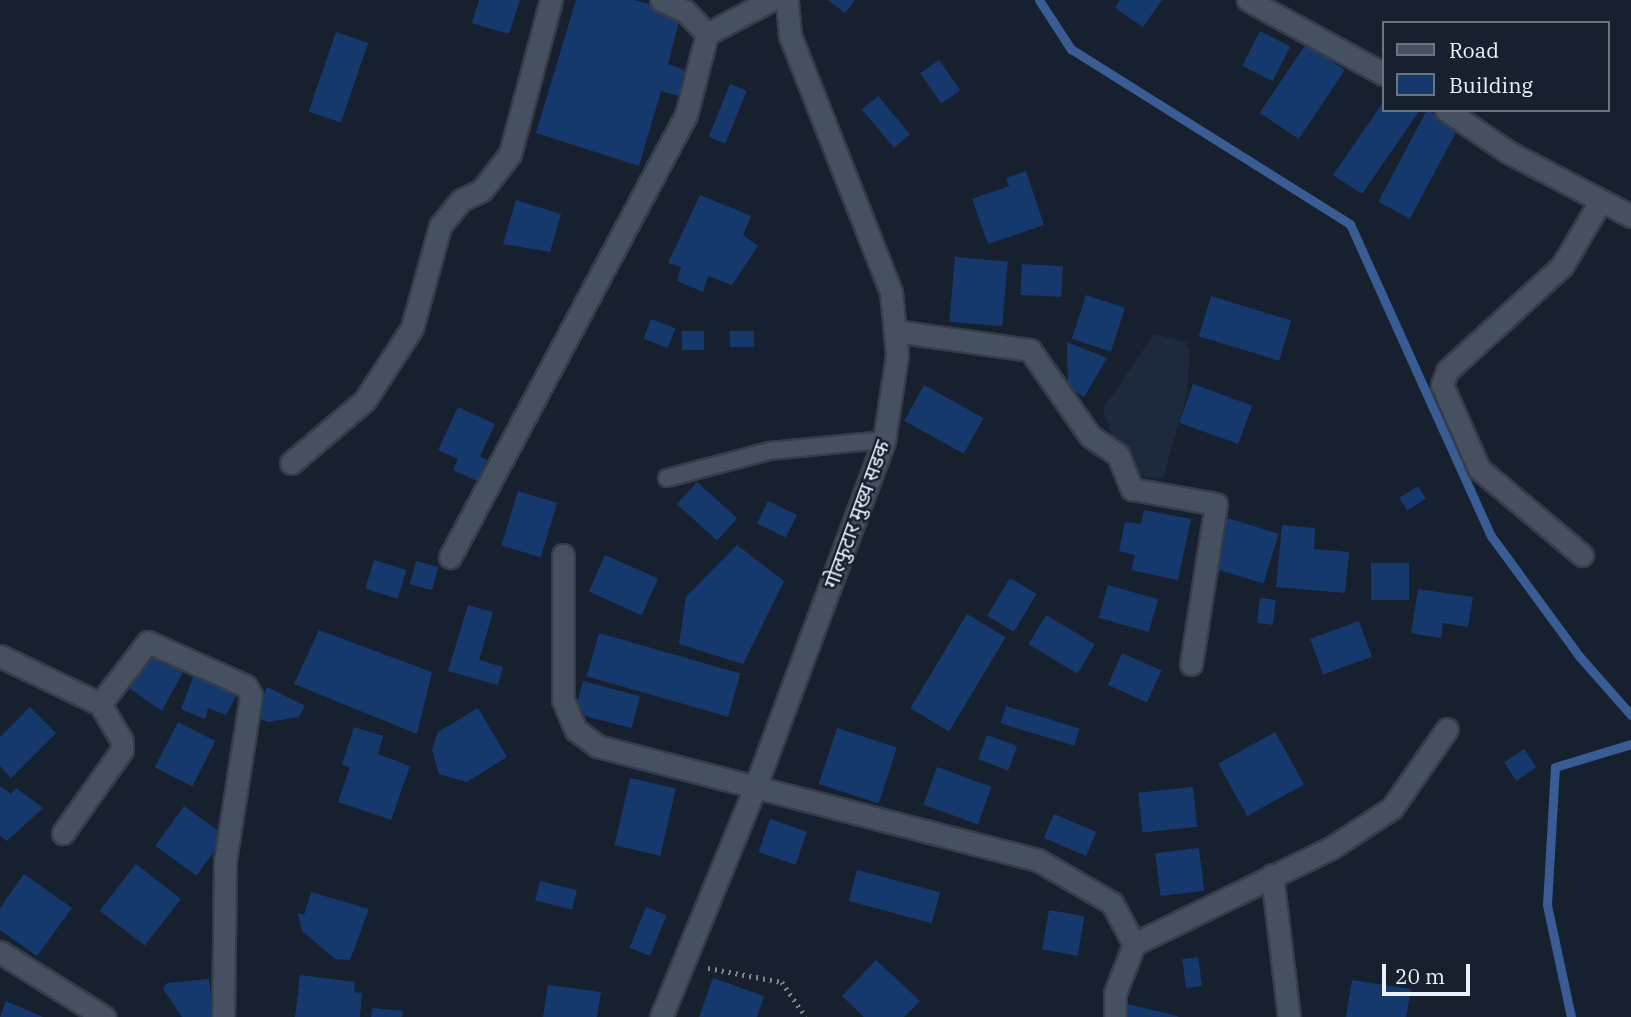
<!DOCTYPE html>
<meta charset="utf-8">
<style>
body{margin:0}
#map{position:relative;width:1631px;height:1017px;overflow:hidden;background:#16202f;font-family:"IBM Plex Serif","Noto Sans Devanagari",serif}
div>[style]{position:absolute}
.built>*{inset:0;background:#1d2a3e}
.stream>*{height:9px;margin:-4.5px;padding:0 4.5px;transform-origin:4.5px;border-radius:4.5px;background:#385c93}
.building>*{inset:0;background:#16396d;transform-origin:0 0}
.path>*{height:4.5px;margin-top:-2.25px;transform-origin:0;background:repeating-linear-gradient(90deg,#7e8694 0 2px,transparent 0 7px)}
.roads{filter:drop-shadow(2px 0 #363c49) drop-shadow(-2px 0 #363c49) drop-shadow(0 2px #363c49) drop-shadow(0 -2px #363c49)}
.service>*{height:16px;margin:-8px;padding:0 8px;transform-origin:8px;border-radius:8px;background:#455061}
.minor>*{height:21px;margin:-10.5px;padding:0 10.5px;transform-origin:10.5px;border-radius:10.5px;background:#455061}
.secondary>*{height:21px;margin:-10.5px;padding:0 10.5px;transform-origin:10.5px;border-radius:10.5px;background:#455061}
span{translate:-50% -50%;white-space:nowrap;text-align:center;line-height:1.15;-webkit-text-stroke:5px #16202f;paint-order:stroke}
.street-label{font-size:21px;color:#eaf1fc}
.legend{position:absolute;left:1382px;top:21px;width:228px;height:91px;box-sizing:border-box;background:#16202f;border:2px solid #6b7481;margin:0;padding:9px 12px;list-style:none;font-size:21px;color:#eaf1fc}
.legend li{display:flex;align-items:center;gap:14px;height:35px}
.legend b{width:35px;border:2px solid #6b7481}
.scale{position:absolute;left:1382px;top:964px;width:88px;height:32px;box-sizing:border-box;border:4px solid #eaf1fc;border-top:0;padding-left:9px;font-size:21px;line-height:24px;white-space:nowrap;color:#eaf1fc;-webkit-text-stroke:5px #16202f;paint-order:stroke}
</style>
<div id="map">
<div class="built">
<i style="clip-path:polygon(1154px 334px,1186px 342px,1189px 350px,1188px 390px,1163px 478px,1123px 475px,1103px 409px)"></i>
</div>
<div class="stream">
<i style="left:1039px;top:0;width:59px;rotate:56.9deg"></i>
<i style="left:1071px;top:49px;width:329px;rotate:32.1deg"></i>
<i style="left:1350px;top:224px;width:342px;rotate:65.7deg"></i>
<i style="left:1491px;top:536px;width:149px;rotate:53.7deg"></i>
<i style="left:1579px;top:656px;width:79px;rotate:48.6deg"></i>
<i style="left:1571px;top:1017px;width:115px;rotate:-102.1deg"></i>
<i style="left:1547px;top:905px;width:138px;rotate:-86.7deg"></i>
<i style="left:1555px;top:767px;width:79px;rotate:-16.8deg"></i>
</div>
<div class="building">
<i style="clip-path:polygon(479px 0,520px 0,509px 34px,472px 23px)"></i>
<i style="clip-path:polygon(576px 0,634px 0,681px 13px,668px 64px,690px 72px,683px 97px,661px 91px,639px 166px,536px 133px)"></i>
<i style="clip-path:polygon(828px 0,855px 0,845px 13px)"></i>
<i style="clip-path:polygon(1120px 0,1162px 0,1143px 27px,1115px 8px)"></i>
<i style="left:1260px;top:31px;width:34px;height:39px;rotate:27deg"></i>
<i style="left:336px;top:32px;width:34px;height:84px;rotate:19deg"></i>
<i style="left:1306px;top:44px;width:47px;height:83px;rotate:34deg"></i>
<i style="left:939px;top:60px;width:37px;height:23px;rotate:55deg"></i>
<i style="left:730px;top:84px;width:18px;height:57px;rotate:22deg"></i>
<i style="left:878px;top:96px;width:50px;height:21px;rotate:50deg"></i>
<i style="clip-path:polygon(1384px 101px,1384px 110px,1420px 110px,1362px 194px,1333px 175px)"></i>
<i style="left:1427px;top:110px;width:36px;height:104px;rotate:28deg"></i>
<i style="clip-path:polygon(1026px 171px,1044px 225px,988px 244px,972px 199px,1009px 186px,1006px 178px)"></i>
<i style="clip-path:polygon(700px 195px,751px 216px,743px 235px,758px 246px,732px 285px,708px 276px,703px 292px,677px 281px,681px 267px,668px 263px)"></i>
<i style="clip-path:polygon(516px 200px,561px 214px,550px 252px,503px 244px)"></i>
<i style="left:955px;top:257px;width:53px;height:65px;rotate:5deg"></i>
<i style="left:1022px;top:264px;width:41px;height:31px;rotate:3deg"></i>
<i style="left:1086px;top:295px;width:41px;height:46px;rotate:18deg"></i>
<i style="left:1211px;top:296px;width:84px;height:42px;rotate:17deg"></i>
<i style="left:651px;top:319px;width:26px;height:21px;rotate:21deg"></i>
<i style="left:682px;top:331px;width:22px;height:19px"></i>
<i style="left:754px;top:331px;width:16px;height:24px;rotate:90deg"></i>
<i style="clip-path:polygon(1067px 342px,1107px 358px,1084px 397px,1068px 387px)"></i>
<i style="left:1193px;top:384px;width:63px;height:41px;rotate:20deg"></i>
<i style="left:924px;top:385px;width:68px;height:41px;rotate:29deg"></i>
<i style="clip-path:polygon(458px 407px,495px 424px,480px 456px,487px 460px,477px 481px,453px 470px,458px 459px,438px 450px)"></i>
<i style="left:697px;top:482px;width:54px;height:30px;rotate:42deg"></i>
<i style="left:1418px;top:486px;width:15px;height:22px;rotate:58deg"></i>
<i style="left:518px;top:491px;width:41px;height:57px;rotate:17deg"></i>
<i style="left:768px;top:501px;width:32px;height:25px;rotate:26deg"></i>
<i style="clip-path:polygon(1144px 510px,1191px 519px,1178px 580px,1131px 570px,1135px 555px,1119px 551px,1125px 522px,1141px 524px)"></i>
<i style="left:1227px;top:518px;width:54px;height:52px;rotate:17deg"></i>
<i style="clip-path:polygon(1282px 525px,1315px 528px,1314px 549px,1349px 552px,1345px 593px,1276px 587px)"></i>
<i style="clip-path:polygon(737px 545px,784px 581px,743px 664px,679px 644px,686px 597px)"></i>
<i style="left:605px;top:555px;width:58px;height:40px;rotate:24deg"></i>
<i style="left:374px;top:560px;width:34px;height:30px;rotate:17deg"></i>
<i style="left:416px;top:561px;width:23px;height:24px;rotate:15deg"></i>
<i style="left:1371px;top:563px;width:38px;height:37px"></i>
<i style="left:1010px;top:578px;width:31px;height:44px;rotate:31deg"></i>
<i style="left:1108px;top:585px;width:52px;height:34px;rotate:16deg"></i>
<i style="clip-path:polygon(1418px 589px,1473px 597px,1468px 627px,1443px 623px,1441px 638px,1411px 633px)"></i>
<i style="left:1260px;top:598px;width:16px;height:25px;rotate:7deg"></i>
<i style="clip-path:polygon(468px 605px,493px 612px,479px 660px,503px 667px,498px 685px,448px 671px)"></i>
<i style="left:967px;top:614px;width:45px;height:110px;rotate:31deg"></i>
<i style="left:1046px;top:615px;width:57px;height:34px;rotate:31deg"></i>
<i style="left:1359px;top:621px;width:38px;height:52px;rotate:70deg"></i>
<i style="clip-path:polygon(319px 630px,432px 672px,417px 734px,294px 684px)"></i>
<i style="left:599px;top:633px;width:147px;height:45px;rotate:16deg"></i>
<i style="clip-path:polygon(147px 651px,184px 670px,162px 711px,129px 688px)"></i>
<i style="left:1122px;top:653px;width:43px;height:35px;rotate:24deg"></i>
<i style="clip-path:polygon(195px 672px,240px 689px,226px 715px,208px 708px,205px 719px,181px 709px)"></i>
<i style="left:583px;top:681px;width:59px;height:33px;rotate:15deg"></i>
<i style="clip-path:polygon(267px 687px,305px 706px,299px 717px,268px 722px,255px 717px)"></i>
<i style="left:1006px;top:706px;width:77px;height:18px;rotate:17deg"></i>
<i style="clip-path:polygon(30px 707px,56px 733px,11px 778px,0 766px,0 737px)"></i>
<i style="clip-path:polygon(478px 708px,507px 757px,467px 782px,439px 774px,432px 750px,438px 732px)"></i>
<i style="left:178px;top:722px;width:42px;height:51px;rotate:27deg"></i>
<i style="clip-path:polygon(354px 727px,383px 736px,378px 754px,410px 766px,391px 820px,338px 802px,350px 767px,342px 765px)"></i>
<i style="left:837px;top:728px;width:63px;height:59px;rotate:18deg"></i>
<i style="left:1275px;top:732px;width:60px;height:65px;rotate:61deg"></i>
<i style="left:987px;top:735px;width:32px;height:26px;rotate:20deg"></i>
<i style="left:1524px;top:749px;width:22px;height:24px;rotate:56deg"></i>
<i style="left:937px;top:767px;width:58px;height:40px;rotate:20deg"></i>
<i style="left:630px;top:778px;width:47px;height:69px;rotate:13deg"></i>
<i style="clip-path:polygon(0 786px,11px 794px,16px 788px,43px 808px,7px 841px,0 836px)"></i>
<i style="left:1193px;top:787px;width:40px;height:55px;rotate:84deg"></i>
<i style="left:184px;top:806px;width:51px;height:49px;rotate:36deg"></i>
<i style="left:1054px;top:814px;width:46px;height:26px;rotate:23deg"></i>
<i style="left:770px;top:819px;width:39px;height:35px;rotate:19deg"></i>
<i style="left:1199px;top:848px;width:43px;height:44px;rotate:83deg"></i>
<i style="left:136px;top:864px;width:57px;height:59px;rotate:38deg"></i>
<i style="left:857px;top:870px;width:86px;height:32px;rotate:15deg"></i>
<i style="clip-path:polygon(24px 874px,72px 908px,37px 956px,0 930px,0 908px)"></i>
<i style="left:540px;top:881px;width:38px;height:20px;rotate:14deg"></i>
<i style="clip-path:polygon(311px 892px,369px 909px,350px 960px,335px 959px,302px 931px,298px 913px,304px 915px)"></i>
<i style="left:646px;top:907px;width:22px;height:44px;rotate:22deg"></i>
<i style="left:1049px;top:910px;width:36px;height:40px;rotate:10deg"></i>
<i style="left:1198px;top:957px;width:29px;height:16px;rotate:82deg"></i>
<i style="clip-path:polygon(876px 960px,920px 1001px,904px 1017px,864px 1017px,842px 996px)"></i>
<i style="clip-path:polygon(300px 975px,355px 982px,354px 992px,362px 993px,360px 1017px,295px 1017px)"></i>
<i style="clip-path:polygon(713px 978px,764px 996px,757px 1017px,699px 1017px)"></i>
<i style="clip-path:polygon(209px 979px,213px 1017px,182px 1017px,163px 989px,167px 983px)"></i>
<i style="clip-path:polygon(1352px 980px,1411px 989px,1406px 1017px,1346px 1017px)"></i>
<i style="clip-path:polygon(548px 985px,601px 992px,597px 1017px,543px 1017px)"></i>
<i style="clip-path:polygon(6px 1001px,43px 1017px,0 1017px)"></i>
<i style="clip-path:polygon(1127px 1004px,1178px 1016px,1178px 1017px,1124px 1017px)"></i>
<i style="clip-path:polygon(372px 1008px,403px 1011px,402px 1017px,371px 1017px)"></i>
</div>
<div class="path">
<i style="left:708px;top:968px;width:75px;rotate:10.7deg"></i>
<i style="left:782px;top:982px;width:42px;rotate:55.6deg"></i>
</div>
<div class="roads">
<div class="service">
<i style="left:667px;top:478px;width:106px;rotate:-14.8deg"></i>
<i style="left:769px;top:451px;width:116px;rotate:-5.5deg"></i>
</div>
<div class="minor">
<i style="left:661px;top:0;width:26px;rotate:25deg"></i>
<i style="left:685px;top:11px;width:32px;rotate:46deg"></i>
<i style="left:1248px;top:0;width:155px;rotate:28.6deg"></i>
<i style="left:1446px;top:110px;width:75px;rotate:34.1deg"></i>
<i style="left:1508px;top:152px;width:139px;rotate:27.5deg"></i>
<i style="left:895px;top:331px;width:136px;rotate:8deg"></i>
<i style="left:1030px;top:350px;width:105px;rotate:55.1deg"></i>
<i style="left:1090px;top:436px;width:34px;rotate:34deg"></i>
<i style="left:1118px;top:455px;width:37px;rotate:68deg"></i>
<i style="left:1132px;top:489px;width:85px;rotate:10.1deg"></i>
<i style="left:1216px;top:504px;width:162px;rotate:98.9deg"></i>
<i style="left:291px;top:463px;width:97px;rotate:-40.4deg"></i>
<i style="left:365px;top:400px;width:86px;rotate:-56.9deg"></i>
<i style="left:412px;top:328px;width:106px;rotate:-74.6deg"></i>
<i style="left:440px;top:226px;width:33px;rotate:-51deg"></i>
<i style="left:461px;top:200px;width:23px;rotate:-25deg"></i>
<i style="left:482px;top:190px;width:46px;rotate:-52.1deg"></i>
<i style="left:510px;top:154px;width:159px;rotate:-75.1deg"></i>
<i style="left:563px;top:555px;width:145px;rotate:90deg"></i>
<i style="left:563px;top:700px;width:33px;rotate:67deg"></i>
<i style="left:576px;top:730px;width:26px;rotate:37deg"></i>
<i style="left:597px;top:746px;width:455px;rotate:14.5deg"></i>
<i style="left:1038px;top:860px;width:86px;rotate:30.2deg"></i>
<i style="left:1112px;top:903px;width:47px;rotate:61.8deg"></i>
<i style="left:1582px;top:555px;width:134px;rotate:-140.1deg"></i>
<i style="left:1479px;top:469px;width:92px;rotate:-113.8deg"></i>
<i style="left:1442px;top:385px;width:15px;rotate:-70deg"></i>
<i style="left:1447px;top:371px;width:156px;rotate:-42.4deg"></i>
<i style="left:1562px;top:266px;width:74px;rotate:-59.3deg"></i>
<i style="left:450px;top:557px;width:501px;rotate:-61.9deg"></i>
<i style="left:686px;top:115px;width:84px;rotate:-75.5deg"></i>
<i style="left:707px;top:34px;width:72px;rotate:-28deg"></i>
<i style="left:0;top:656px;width:111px;rotate:25.6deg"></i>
<i style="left:100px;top:704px;width:43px;rotate:59.3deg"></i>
<i style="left:122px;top:741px;width:9px;rotate:90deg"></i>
<i style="left:122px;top:750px;width:102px;rotate:125.4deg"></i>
<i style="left:100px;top:704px;width:78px;rotate:-52.3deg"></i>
<i style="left:148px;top:642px;width:107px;rotate:24.2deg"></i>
<i style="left:246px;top:686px;width:10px;rotate:61deg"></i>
<i style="left:251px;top:695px;width:168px;rotate:98.9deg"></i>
<i style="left:225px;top:861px;width:156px;rotate:90.7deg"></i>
<i style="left:1272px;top:875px;width:143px;rotate:83.2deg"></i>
<i style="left:0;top:952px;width:123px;rotate:32deg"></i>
<i style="left:1115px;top:1017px;width:24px;rotate:-90deg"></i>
<i style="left:1115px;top:993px;width:53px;rotate:-68.8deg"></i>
<i style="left:1134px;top:944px;width:219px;rotate:-26deg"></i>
<i style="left:1331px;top:848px;width:73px;rotate:-33.3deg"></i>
<i style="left:1392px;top:808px;width:96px;rotate:-55.2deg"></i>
</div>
<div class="secondary">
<i style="left:661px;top:1017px;width:251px;rotate:-67.7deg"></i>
<i style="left:756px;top:785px;width:368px;rotate:-69.6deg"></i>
<i style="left:884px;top:440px;width:86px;rotate:-81.3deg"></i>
<i style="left:897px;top:355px;width:63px;rotate:-95.4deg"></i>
<i style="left:891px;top:292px;width:275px;rotate:-111.5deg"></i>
<i style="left:790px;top:36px;width:36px;rotate:-95deg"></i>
</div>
</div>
<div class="street-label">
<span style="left:856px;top:514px;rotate:-70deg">गोल्फुटार मुख्य सडक</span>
</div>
<ul class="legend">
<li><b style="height:9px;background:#455061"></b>Road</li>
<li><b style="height:19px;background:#16396d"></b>Building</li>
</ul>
<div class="scale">20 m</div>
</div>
